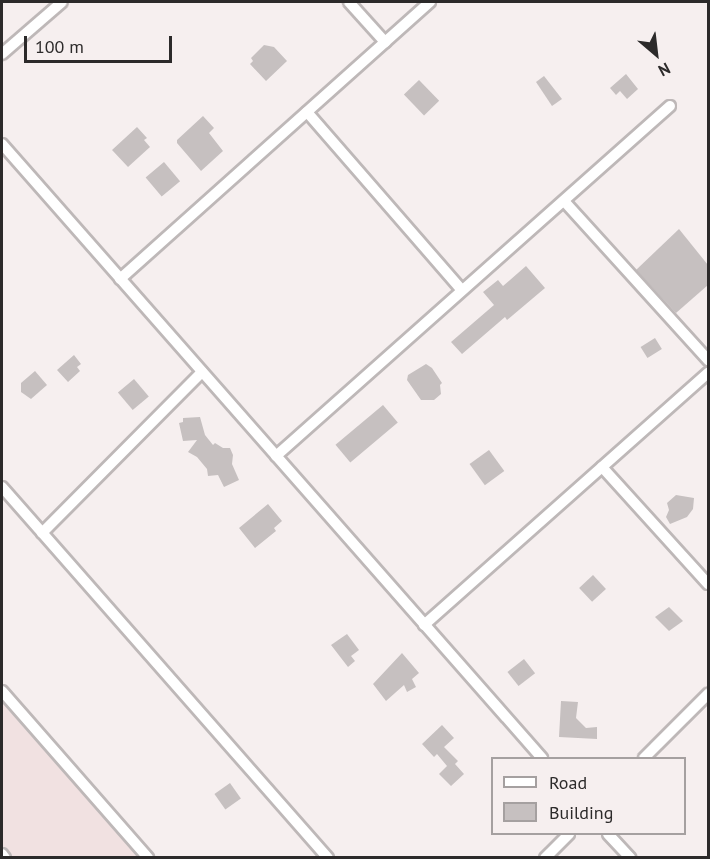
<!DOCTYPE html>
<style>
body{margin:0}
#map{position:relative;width:710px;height:859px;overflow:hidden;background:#f6efef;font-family:"PT Sans",sans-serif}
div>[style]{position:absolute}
.built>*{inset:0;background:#f1e1e1}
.building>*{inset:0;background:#c6c0c0;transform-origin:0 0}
.roads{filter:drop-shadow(2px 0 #beb8b8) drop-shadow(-2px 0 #beb8b8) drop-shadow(0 2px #beb8b8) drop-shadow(0 -2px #beb8b8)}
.minor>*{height:10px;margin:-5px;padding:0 5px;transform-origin:5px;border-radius:5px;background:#fff}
span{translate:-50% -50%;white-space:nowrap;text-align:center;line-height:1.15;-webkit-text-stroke:4.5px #f6efef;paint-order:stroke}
.frame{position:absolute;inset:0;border:3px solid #2c2a2a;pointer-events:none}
.legend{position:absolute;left:491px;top:757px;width:195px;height:78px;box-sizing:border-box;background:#f6efef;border:2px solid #a5a0a0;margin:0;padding:8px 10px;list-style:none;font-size:18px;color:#2c2a2a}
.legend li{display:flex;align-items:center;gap:12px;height:30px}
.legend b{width:30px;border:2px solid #a5a0a0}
.north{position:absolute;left:626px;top:24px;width:60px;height:60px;-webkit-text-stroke:4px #f6efef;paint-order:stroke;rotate:152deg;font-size:16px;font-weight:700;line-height:24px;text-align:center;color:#2c2a2a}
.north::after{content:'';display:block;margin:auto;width:21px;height:27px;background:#2c2a2a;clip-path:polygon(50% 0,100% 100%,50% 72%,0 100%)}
.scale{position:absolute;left:24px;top:36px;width:148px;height:27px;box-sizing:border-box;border:3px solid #2c2a2a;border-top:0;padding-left:8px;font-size:18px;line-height:21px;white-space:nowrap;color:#2c2a2a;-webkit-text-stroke:4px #f6efef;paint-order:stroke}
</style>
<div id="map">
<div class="built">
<i style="clip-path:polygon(2px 699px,140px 857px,2px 857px)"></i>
</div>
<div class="building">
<i style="clip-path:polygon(264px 45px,274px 47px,287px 61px,266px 81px,250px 64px,253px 61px,251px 58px)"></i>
<i style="clip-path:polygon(626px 74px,638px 89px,627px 99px,620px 91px,616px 95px,610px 88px)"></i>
<i style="clip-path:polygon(544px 76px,562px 99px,552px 106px,536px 82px)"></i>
<i style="left:419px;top:80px;width:29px;height:21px;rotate:46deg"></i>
<i style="clip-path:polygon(203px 116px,214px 128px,209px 133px,223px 151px,201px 171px,177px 143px,177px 140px)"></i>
<i style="clip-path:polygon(137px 127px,147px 138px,144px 140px,150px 147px,128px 167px,112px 150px)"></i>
<i style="left:164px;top:162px;width:25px;height:24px;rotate:50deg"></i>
<i style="clip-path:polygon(679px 229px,708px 265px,708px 285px,676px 313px,636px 270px)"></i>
<i style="clip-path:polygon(526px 266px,545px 288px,507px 320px,505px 317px,462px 354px,451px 342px,494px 305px,483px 292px,498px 280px,503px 286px)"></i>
<i style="left:655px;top:338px;width:13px;height:17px;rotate:58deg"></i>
<i style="clip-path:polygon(74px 355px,81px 364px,77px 367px,80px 371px,68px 382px,57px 370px)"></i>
<i style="clip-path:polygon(426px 364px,432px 368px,442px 383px,440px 385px,441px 394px,434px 400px,421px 400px,407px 380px,408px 375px)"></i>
<i style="clip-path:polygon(35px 371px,47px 385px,31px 399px,21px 392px,21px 383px)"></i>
<i style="left:134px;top:379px;width:23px;height:21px;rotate:50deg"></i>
<i style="left:383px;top:405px;width:23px;height:62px;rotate:50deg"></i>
<i style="clip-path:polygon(200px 417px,205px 435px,213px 445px,215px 443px,223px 448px,230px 448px,233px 455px,232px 464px,239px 480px,224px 487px,218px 475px,208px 476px,207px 469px,197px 457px,188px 452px,197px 440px,183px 441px,179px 423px,183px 422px,183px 418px)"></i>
<i style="left:489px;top:450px;width:26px;height:24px;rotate:54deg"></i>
<i style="clip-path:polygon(676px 495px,694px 498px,693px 509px,687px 517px,670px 524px,666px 517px,669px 510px,667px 503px)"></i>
<i style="clip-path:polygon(268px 504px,282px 521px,274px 528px,276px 531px,255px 548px,239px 528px)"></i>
<i style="left:593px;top:575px;width:19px;height:19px;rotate:47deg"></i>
<i style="clip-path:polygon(669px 607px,683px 621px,669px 631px,655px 617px)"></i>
<i style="clip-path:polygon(347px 634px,359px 650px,351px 656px,355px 661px,348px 667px,331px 645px)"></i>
<i style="clip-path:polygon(402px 653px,419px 673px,412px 679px,416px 687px,407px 692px,404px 685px,386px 701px,373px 684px)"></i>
<i style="left:524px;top:659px;width:18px;height:21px;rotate:52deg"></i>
<i style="clip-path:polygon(561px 701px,578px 702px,576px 718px,586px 728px,597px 727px,597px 739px,559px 737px)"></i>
<i style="clip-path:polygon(442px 725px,454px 738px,444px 747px,458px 761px,455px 764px,464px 774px,451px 786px,439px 774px,447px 766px,437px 754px,434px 757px,422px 744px)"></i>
<i style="left:230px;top:783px;width:19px;height:19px;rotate:55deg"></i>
</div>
<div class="roads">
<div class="minor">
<i style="left:349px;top:2px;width:54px;rotate:48deg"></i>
<i style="left:2px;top:54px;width:79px;rotate:-40.9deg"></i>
<i style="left:307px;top:112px;width:236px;rotate:49deg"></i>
<i style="left:2px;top:144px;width:818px;rotate:48.67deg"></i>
<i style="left:564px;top:201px;width:215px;rotate:47.8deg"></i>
<i style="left:120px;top:279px;width:416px;rotate:-41.8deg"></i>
<i style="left:276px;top:456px;width:527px;rotate:-41.62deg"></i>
<i style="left:602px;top:467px;width:158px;rotate:47.8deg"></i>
<i style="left:2px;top:487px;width:494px;rotate:48.7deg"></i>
<i style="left:42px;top:533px;width:227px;rotate:-45.2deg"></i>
<i style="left:424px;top:625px;width:380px;rotate:-41.6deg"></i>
<i style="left:2px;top:691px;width:222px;rotate:48.8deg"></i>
<i style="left:644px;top:758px;width:91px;rotate:-45deg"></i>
<i style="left:608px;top:834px;width:33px;rotate:47deg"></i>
<i style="left:2px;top:854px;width:5px;rotate:53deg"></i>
<i style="left:545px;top:858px;width:34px;rotate:-45deg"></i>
</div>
</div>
<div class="frame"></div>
<ul class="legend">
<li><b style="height:8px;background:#fff"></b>Road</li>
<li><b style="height:16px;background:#c6c0c0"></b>Building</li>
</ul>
<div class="north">N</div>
<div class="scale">100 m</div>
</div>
